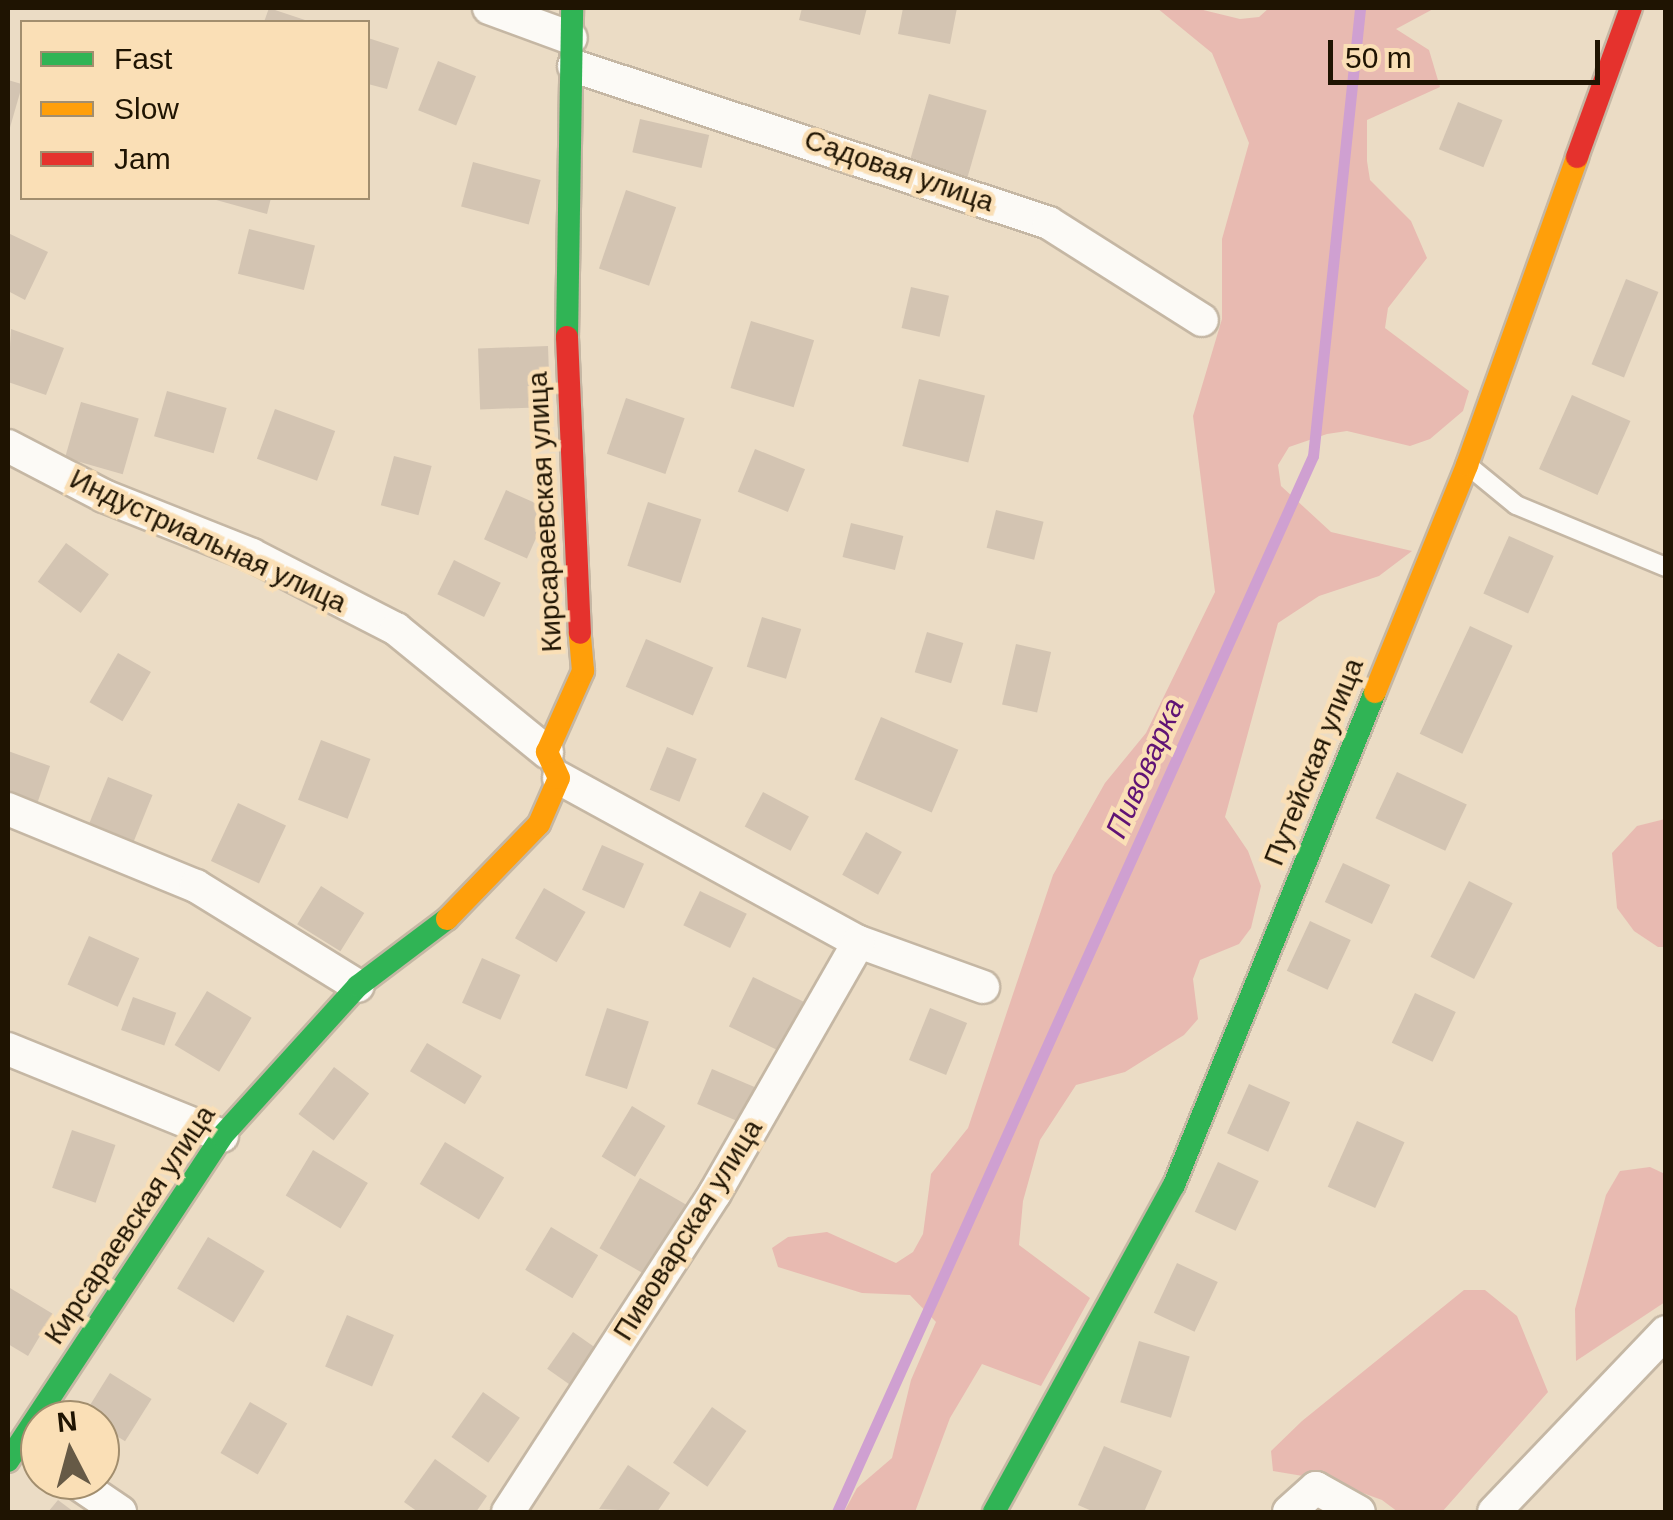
<!DOCTYPE html>
<meta charset="utf-8">
<style>
body{margin:0}
#map{position:relative;width:1673px;height:1520px;overflow:hidden;background:#ebdcc5;font-family:Arial,sans-serif}
div>[style]{position:absolute}
.green>*{inset:0;background:#e8bab1}
.stream>*{height:11px;margin:-5.5px;padding:0 5.5px;transform-origin:5.5px;border-radius:5.5px;background:#cfa0d1}
.building>*{inset:0;background:#d3c4b2;transform-origin:0 0}
.roads{filter:drop-shadow(2px 0 #c5b7a4) drop-shadow(-2px 0 #c5b7a4) drop-shadow(0 2px #c5b7a4) drop-shadow(0 -2px #c5b7a4)}
.lane>*{height:18px;margin:-9px;padding:0 9px;transform-origin:9px;border-radius:9px;background:#fcfaf6}
.street>*{height:32px;margin:-16px;padding:0 16px;transform-origin:16px;border-radius:16px;background:#fcfaf6}
.fast>*{height:22px;margin:-11px;padding:0 11px;transform-origin:11px;border-radius:11px;background:#30b455}
.slow>*{height:22px;margin:-11px;padding:0 11px;transform-origin:11px;border-radius:11px;background:#ff9f0a}
.jam>*{height:22px;margin:-11px;padding:0 11px;transform-origin:11px;border-radius:11px;background:#e5322d}
span{translate:-50% -50%;white-space:nowrap;text-align:center;line-height:1.15;-webkit-text-stroke:9px #fadfb6;paint-order:stroke}
.street-label{font-size:28px;color:#1f1402}
.water-label{font-size:30px;color:#601375;font-style:italic}
.frame{position:absolute;inset:0;border:10px solid #1f1402;pointer-events:none}
.legend{position:absolute;left:20px;top:20px;width:350px;height:180px;box-sizing:border-box;background:#fadfb6;border:2px solid #a28e6e;margin:0;padding:12px 18px;list-style:none;font-size:30px;color:#1f1402}
.legend li{display:flex;align-items:center;gap:20px;height:50px}
.legend b{width:50px;border:2px solid #a28e6e}
.north{position:absolute;left:20px;top:1400px;width:100px;height:100px;box-sizing:border-box;background:#fadfb6;border:2px solid #a28e6e;border-radius:50%;rotate:354deg;font-size:28px;font-weight:700;line-height:40px;text-align:center;color:#1f1402}
.north::after{content:'';display:block;margin:auto;width:35px;height:45px;background:#665a46;clip-path:polygon(50% 0,100% 100%,50% 72%,0 100%)}
.scale{position:absolute;left:1328px;top:40px;width:272px;height:45px;box-sizing:border-box;border:5px solid #1f1402;border-top:0;padding-left:12px;font-size:30px;line-height:35px;white-space:nowrap;color:#1f1402;-webkit-text-stroke:8px #fadfb6;paint-order:stroke}
</style>
<div id="map">
<div class="green">
<i style="clip-path:polygon(1157px 8px,1195px 8px,1240px 19px,1259px 17px,1269px 8px,1435px 8px,1396px 29px,1429px 50px,1440px 87px,1367px 120px,1367px 161px,1370px 180px,1411px 221px,1427px 258px,1388px 308px,1385px 328px,1469px 391px,1463px 411px,1430px 439px,1410px 446px,1347px 431px,1327px 434px,1289px 447px,1278px 465px,1281px 486px,1331px 532px,1412px 551px,1379px 576px,1319px 596px,1278px 623px,1225px 817px,1248px 851px,1261px 886px,1251px 928px,1239px 944px,1200px 960px,1193px 979px,1198px 1019px,1184px 1035px,1125px 1072px,1076px 1085px,1040px 1140px,1023px 1201px,1019px 1245px,1090px 1298px,1041px 1386px,982px 1364px,950px 1418px,915px 1512px,844px 1512px,857px 1488px,892px 1458px,911px 1380px,936px 1322px,910px 1295px,862px 1293px,778px 1267px,772px 1248px,788px 1237px,827px 1232px,896px 1263px,913px 1252px,923px 1234px,931px 1174px,968px 1128px,1053px 875px,1105px 783px,1146px 733px,1215px 592px,1193px 416px,1222px 319px,1222px 239px,1249px 143px,1212px 53px)"></i>
<i style="clip-path:polygon(1665px 819px,1665px 947px,1658px 947px,1634px 931px,1617px 908px,1612px 853px,1637px 826px)"></i>
<i style="clip-path:polygon(1650px 1167px,1665px 1174px,1665px 1302px,1576px 1361px,1575px 1309px,1606px 1195px,1620px 1171px)"></i>
<i style="clip-path:polygon(1464px 1290px,1485px 1290px,1517px 1316px,1548px 1392px,1442px 1512px,1398px 1512px,1382px 1500px,1327px 1480px,1273px 1471px,1271px 1451px,1302px 1421px)"></i>
</div>
<div class="stream">
<i style="left:837px;top:1512px;width:1158px;rotate:-65.74deg"></i>
<i style="left:1313px;top:456px;width:450px;rotate:-84deg"></i>
</div>
<div class="building">
<i style="clip-path:polygon(269px 8px,311px 22px,264px 22px)"></i>
<i style="clip-path:polygon(802px 8px,867px 8px,860px 35px,799px 20px)"></i>
<i style="clip-path:polygon(903px 8px,957px 8px,950px 44px,898px 34px)"></i>
<i style="clip-path:polygon(368px 38px,399px 48px,387px 89px,368px 84px)"></i>
<i style="left:438px;top:61px;width:41px;height:53px;rotate:22deg"></i>
<i style="left:8px;top:80px;width:15px;height:56px;rotate:16deg"></i>
<i style="left:929px;top:94px;width:60px;height:70px;rotate:16deg"></i>
<i style="left:1458px;top:102px;width:48px;height:51px;rotate:22deg"></i>
<i style="left:640px;top:119px;width:71px;height:34px;rotate:13deg"></i>
<i style="left:473px;top:162px;width:70px;height:46px;rotate:15deg"></i>
<i style="left:626px;top:190px;width:53px;height:83px;rotate:19deg"></i>
<i style="clip-path:polygon(209px 198px,271px 198px,267px 214px)"></i>
<i style="left:249px;top:229px;width:68px;height:46px;rotate:14deg"></i>
<i style="clip-path:polygon(8px 233px,48px 252px,25px 300px,8px 291px)"></i>
<i style="left:1626px;top:279px;width:35px;height:92px;rotate:22deg"></i>
<i style="left:911px;top:287px;width:39px;height:42px;rotate:13deg"></i>
<i style="left:751px;top:321px;width:66px;height:70px;rotate:17deg"></i>
<i style="clip-path:polygon(11px 329px,64px 348px,46px 395px,8px 382px)"></i>
<i style="left:548px;top:346px;width:61px;height:70px;rotate:88deg"></i>
<i style="left:919px;top:379px;width:68px;height:69px;rotate:14deg"></i>
<i style="left:167px;top:391px;width:62px;height:47px;rotate:16deg"></i>
<i style="left:1572px;top:395px;width:64px;height:81px;rotate:24deg"></i>
<i style="left:626px;top:398px;width:62px;height:59px;rotate:19deg"></i>
<i style="left:81px;top:402px;width:60px;height:58px;rotate:16deg"></i>
<i style="left:275px;top:409px;width:64px;height:53px;rotate:20deg"></i>
<i style="left:755px;top:449px;width:54px;height:46px;rotate:22deg"></i>
<i style="left:394px;top:456px;width:39px;height:51px;rotate:15deg"></i>
<i style="left:506px;top:490px;width:47px;height:54px;rotate:24deg"></i>
<i style="left:648px;top:502px;width:56px;height:67px;rotate:18deg"></i>
<i style="left:996px;top:510px;width:49px;height:39px;rotate:14deg"></i>
<i style="left:851px;top:523px;width:54px;height:35px;rotate:14deg"></i>
<i style="left:1509px;top:536px;width:49px;height:63px;rotate:24deg"></i>
<i style="left:66px;top:543px;width:53px;height:48px;rotate:36deg"></i>
<i style="left:454px;top:560px;width:52px;height:38px;rotate:26deg"></i>
<i style="left:762px;top:617px;width:41px;height:52px;rotate:17deg"></i>
<i style="left:1470px;top:626px;width:47px;height:119px;rotate:25deg"></i>
<i style="left:927px;top:632px;width:38px;height:42px;rotate:17deg"></i>
<i style="left:646px;top:639px;width:73px;height:52px;rotate:23deg"></i>
<i style="left:1016px;top:644px;width:36px;height:62px;rotate:13deg"></i>
<i style="left:118px;top:653px;width:38px;height:57px;rotate:30deg"></i>
<i style="left:881px;top:717px;width:84px;height:68px;rotate:23deg"></i>
<i style="left:321px;top:740px;width:53px;height:64px;rotate:21deg"></i>
<i style="left:667px;top:747px;width:32px;height:46px;rotate:22deg"></i>
<i style="clip-path:polygon(8px 751px,50px 766px,36px 807px,8px 797px)"></i>
<i style="left:1397px;top:772px;width:77px;height:51px;rotate:25deg"></i>
<i style="left:108px;top:777px;width:48px;height:51px;rotate:22deg"></i>
<i style="left:763px;top:792px;width:52px;height:39px;rotate:28deg"></i>
<i style="left:238px;top:803px;width:53px;height:64px;rotate:25deg"></i>
<i style="left:866px;top:832px;width:41px;height:49px;rotate:29deg"></i>
<i style="left:602px;top:845px;width:46px;height:49px;rotate:24deg"></i>
<i style="left:1343px;top:863px;width:52px;height:43px;rotate:25deg"></i>
<i style="left:1469px;top:881px;width:49px;height:85px;rotate:27deg"></i>
<i style="left:321px;top:886px;width:51px;height:45px;rotate:32deg"></i>
<i style="left:544px;top:888px;width:48px;height:58px;rotate:30deg"></i>
<i style="left:700px;top:891px;width:52px;height:38px;rotate:26deg"></i>
<i style="left:1310px;top:921px;width:45px;height:55px;rotate:25deg"></i>
<i style="left:89px;top:936px;width:55px;height:53px;rotate:24deg"></i>
<i style="left:482px;top:958px;width:42px;height:49px;rotate:24deg"></i>
<i style="left:753px;top:977px;width:61px;height:55px;rotate:26deg"></i>
<i style="left:207px;top:991px;width:52px;height:63px;rotate:31deg"></i>
<i style="left:1415px;top:993px;width:45px;height:55px;rotate:25deg"></i>
<i style="left:133px;top:997px;width:46px;height:35px;rotate:20deg"></i>
<i style="left:607px;top:1008px;width:44px;height:71px;rotate:18deg"></i>
<i style="left:930px;top:1008px;width:40px;height:56px;rotate:22deg"></i>
<i style="left:427px;top:1043px;width:64px;height:33px;rotate:31deg"></i>
<i style="left:334px;top:1067px;width:44px;height:59px;rotate:37deg"></i>
<i style="left:712px;top:1069px;width:57px;height:38px;rotate:23deg"></i>
<i style="left:1249px;top:1084px;width:45px;height:54px;rotate:24deg"></i>
<i style="left:632px;top:1106px;width:39px;height:59px;rotate:31deg"></i>
<i style="left:1357px;top:1121px;width:52px;height:72px;rotate:24deg"></i>
<i style="left:72px;top:1130px;width:46px;height:61px;rotate:19deg"></i>
<i style="left:445px;top:1142px;width:69px;height:49px;rotate:31deg"></i>
<i style="left:313px;top:1150px;width:64px;height:53px;rotate:31deg"></i>
<i style="left:1218px;top:1162px;width:45px;height:55px;rotate:25deg"></i>
<i style="left:640px;top:1178px;width:56px;height:81px;rotate:30deg"></i>
<i style="left:551px;top:1227px;width:55px;height:50px;rotate:31deg"></i>
<i style="left:208px;top:1237px;width:66px;height:60px;rotate:31deg"></i>
<i style="left:1177px;top:1263px;width:45px;height:55px;rotate:25deg"></i>
<i style="clip-path:polygon(10px 1288px,53px 1314px,28px 1356px,8px 1344px)"></i>
<i style="left:347px;top:1315px;width:51px;height:56px;rotate:23deg"></i>
<i style="left:573px;top:1332px;width:37px;height:45px;rotate:35deg"></i>
<i style="left:1139px;top:1341px;width:53px;height:64px;rotate:17deg"></i>
<i style="left:110px;top:1373px;width:49px;height:50px;rotate:32deg"></i>
<i style="left:483px;top:1392px;width:45px;height:55px;rotate:35deg"></i>
<i style="left:250px;top:1402px;width:43px;height:59px;rotate:30deg"></i>
<i style="left:712px;top:1407px;width:42px;height:68px;rotate:35deg"></i>
<i style="clip-path:polygon(1104px 1446px,1162px 1471px,1144px 1512px,1094px 1512px,1078px 1505px)"></i>
<i style="clip-path:polygon(435px 1459px,487px 1496px,476px 1512px,418px 1512px,404px 1502px)"></i>
<i style="clip-path:polygon(628px 1465px,670px 1493px,657px 1512px,599px 1509px)"></i>
<i style="clip-path:polygon(58px 1500px,74px 1512px,48px 1512px)"></i>
</div>
<div class="roads">
<div class="lane">
<i style="left:1471px;top:468px;width:58px;rotate:39.4deg"></i>
<i style="left:1516px;top:505px;width:162px;rotate:22.5deg"></i>
</div>
<div class="street">
<i style="left:489px;top:8px;width:87px;rotate:20.1deg"></i>
<i style="left:574px;top:66px;width:500px;rotate:18.29deg"></i>
<i style="left:1049px;top:223px;width:181px;rotate:32.4deg"></i>
<i style="left:8px;top:446px;width:108px;rotate:27.5deg"></i>
<i style="left:104px;top:496px;width:159px;rotate:21.7deg"></i>
<i style="left:252px;top:555px;width:162px;rotate:27.2deg"></i>
<i style="left:396px;top:629px;width:195px;rotate:39.2deg"></i>
<i style="left:559px;top:778px;width:342px;rotate:28.7deg"></i>
<i style="left:859px;top:942px;width:132px;rotate:19.9deg"></i>
<i style="left:8px;top:809px;width:203px;rotate:22.3deg"></i>
<i style="left:196px;top:886px;width:190px;rotate:31.7deg"></i>
<i style="left:8px;top:1049px;width:231px;rotate:22.1deg"></i>
<i style="left:73px;top:1480px;width:57px;rotate:34.2deg"></i>
<i style="left:508px;top:1512px;width:380px;rotate:-57deg"></i>
<i style="left:715px;top:1193px;width:289px;rotate:-60.2deg"></i>
<i style="left:1289px;top:1512px;width:36px;rotate:-42deg"></i>
<i style="left:1316px;top:1488px;width:49px;rotate:29.2deg"></i>
<i style="left:1494px;top:1512px;width:249px;rotate:-46.3deg"></i>
</div>
<div class="fast">
<i style="left:567px;top:337px;width:329px;rotate:-89.1deg"></i>
<i style="left:8px;top:1461px;width:389px;rotate:-56.6deg"></i>
<i style="left:222px;top:1136px;width:202px;rotate:-47.8deg"></i>
<i style="left:358px;top:986px;width:111px;rotate:-37deg"></i>
<i style="left:994px;top:1512px;width:373px;rotate:-61.2deg"></i>
<i style="left:1174px;top:1185px;width:532px;rotate:-67.82deg"></i>
</div>
<div class="slow">
<i style="left:1375px;top:692px;width:245px;rotate:-67.9deg"></i>
<i style="left:1467px;top:465px;width:327px;rotate:-70.3deg"></i>
<i style="left:447px;top:919px;width:132px;rotate:-45.9deg"></i>
<i style="left:539px;top:824px;width:50px;rotate:-66.5deg"></i>
<i style="left:559px;top:778px;width:29px;rotate:-115deg"></i>
<i style="left:547px;top:752px;width:89px;rotate:-66deg"></i>
<i style="left:583px;top:671px;width:38px;rotate:-95deg"></i>
</div>
<div class="jam">
<i style="left:1577px;top:157px;width:158px;rotate:-70.1deg"></i>
<i style="left:567px;top:337px;width:296px;rotate:87.5deg"></i>
</div>
</div>
<div class="street-label">
<span style="left:899px;top:171px;rotate:19deg">Садовая улица</span>
<span style="left:545px;top:512px;rotate:-93deg">Кирсараевская улица</span>
<span style="left:208px;top:541px;rotate:25deg">Индустриальная улица</span>
<span style="left:1314px;top:762px;rotate:-68deg">Путейская улица</span>
<span style="left:130px;top:1225px;rotate:-56deg">Кирсараевская улица</span>
<span style="left:688px;top:1230px;rotate:-58deg">Пивоварская улица</span>
</div>
<div class="water-label">
<span style="left:1145px;top:768px;rotate:-66deg">Пивоварка</span>
</div>
<div class="frame"></div>
<ul class="legend">
<li><b style="height:12px;background:#30b455"></b>Fast</li>
<li><b style="height:12px;background:#ff9f0a"></b>Slow</li>
<li><b style="height:12px;background:#e5322d"></b>Jam</li>
</ul>
<div class="north">N</div>
<div class="scale">50 m</div>
</div>
